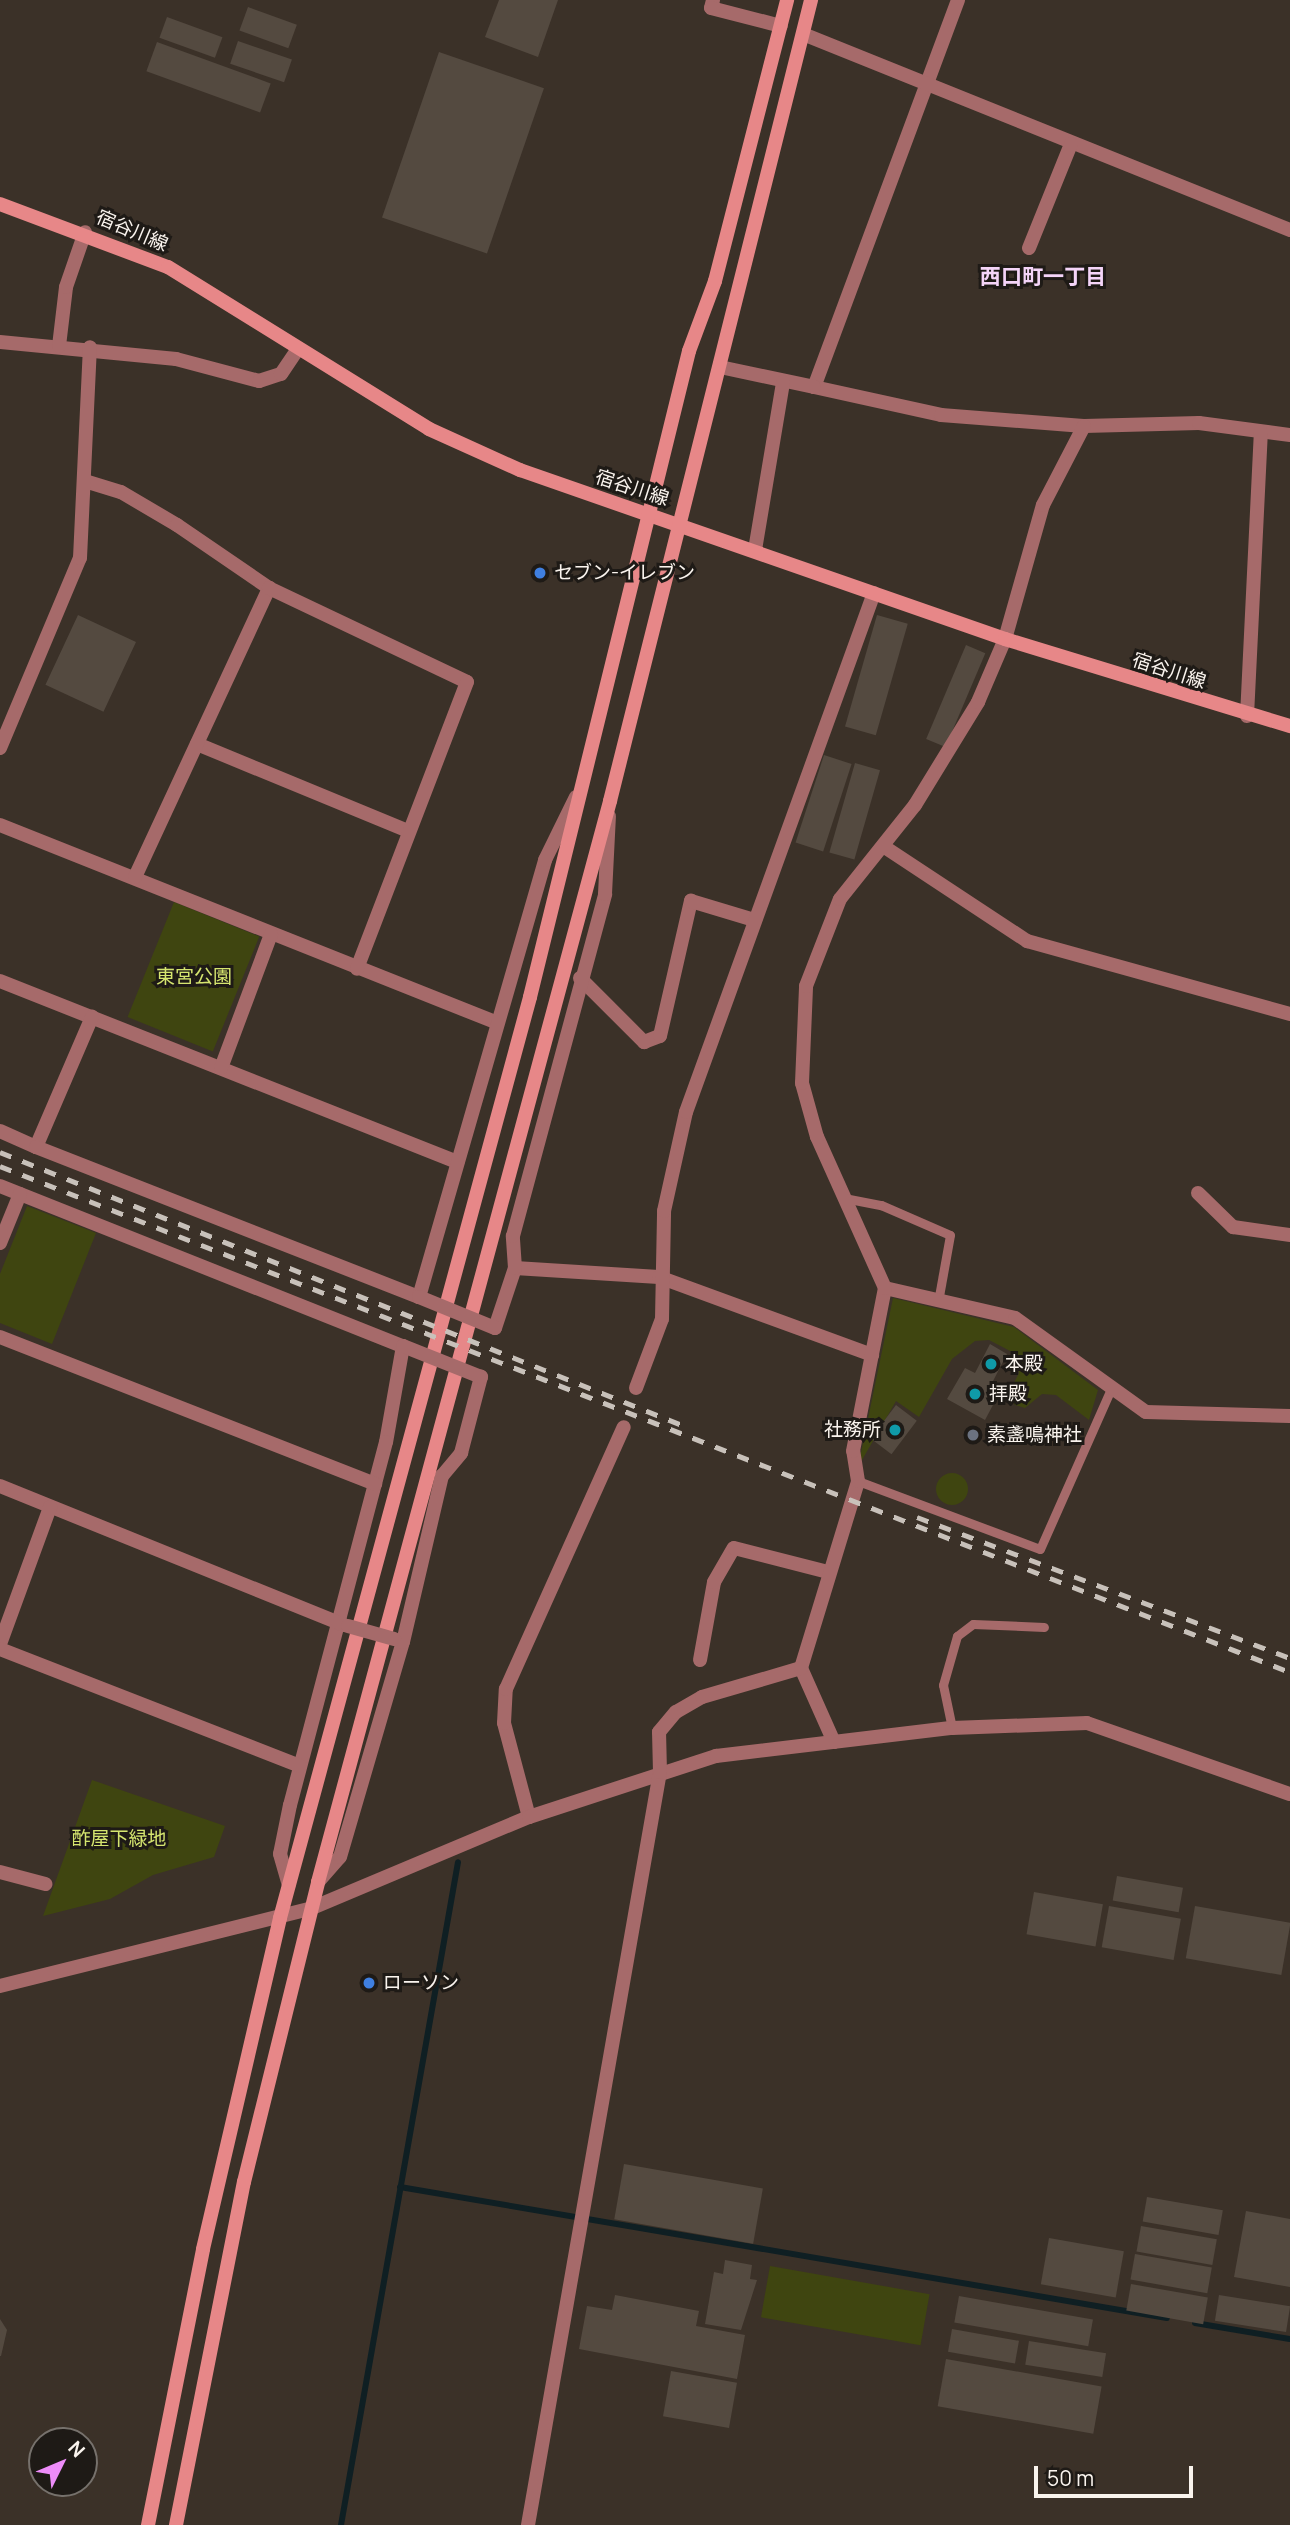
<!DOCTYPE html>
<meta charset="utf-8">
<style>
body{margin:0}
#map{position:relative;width:1290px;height:2525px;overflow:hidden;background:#3b3128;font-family:Manrope,"Noto Sans JP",sans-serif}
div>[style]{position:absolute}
.green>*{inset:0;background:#3f4510;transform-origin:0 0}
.round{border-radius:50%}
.stream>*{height:6px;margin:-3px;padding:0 3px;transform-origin:3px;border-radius:3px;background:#0f1f23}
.building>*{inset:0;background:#544a40;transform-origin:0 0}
.lane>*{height:9px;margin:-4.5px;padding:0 4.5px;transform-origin:4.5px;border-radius:4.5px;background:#a66a6a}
.street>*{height:14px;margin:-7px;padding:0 7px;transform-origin:7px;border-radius:7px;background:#a66a6a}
.secondary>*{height:14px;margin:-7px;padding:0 7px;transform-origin:7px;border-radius:7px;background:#e78788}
.rail>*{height:5px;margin-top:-2.5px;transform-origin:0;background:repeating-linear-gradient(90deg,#c8c1ba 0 12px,transparent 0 24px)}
.street-bridge>*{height:14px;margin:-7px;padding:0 7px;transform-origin:7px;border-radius:7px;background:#a66a6a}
.dots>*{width:19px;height:19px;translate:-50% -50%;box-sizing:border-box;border:4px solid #1e1a16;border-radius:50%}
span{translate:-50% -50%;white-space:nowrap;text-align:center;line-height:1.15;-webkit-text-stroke:6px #1e1a16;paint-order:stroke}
.street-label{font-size:19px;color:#faf4ee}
.poi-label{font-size:19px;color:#faf4ee}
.left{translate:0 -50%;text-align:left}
.right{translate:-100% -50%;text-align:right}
.park-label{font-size:19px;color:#d5e56f}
.neighbourhood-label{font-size:21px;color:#f4d4f8;font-weight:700}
.north{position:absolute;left:28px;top:2427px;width:70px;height:70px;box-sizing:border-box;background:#1e1a16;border:2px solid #76716c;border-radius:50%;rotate:47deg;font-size:19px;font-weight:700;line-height:28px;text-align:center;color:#faf4ee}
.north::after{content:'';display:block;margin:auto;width:24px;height:32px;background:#ed8cf9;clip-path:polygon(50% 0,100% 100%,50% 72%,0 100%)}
.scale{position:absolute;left:1034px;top:2466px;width:159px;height:32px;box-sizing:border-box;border:4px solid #faf4ee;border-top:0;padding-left:9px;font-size:21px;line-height:24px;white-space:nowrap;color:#faf4ee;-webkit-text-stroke:5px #1e1a16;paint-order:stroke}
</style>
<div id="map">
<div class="green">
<i style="left:174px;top:902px;width:92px;height:124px;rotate:22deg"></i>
<i style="clip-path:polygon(27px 1206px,96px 1233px,52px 1344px,0 1323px,0 1274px)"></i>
<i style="clip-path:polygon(893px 1298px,1014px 1327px,1098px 1390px,1089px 1420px,1056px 1395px,1042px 1394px,1025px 1408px,1015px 1405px,1007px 1396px,1019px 1373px,1014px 1353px,989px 1340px,975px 1341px,952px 1359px,919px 1417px,896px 1401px,858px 1467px)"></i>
<i class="round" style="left:936px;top:1473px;width:32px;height:32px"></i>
<i style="clip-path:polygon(92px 1780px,225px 1826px,214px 1857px,153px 1875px,110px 1899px,43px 1916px)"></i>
<i style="left:770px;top:2266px;width:162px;height:52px;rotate:10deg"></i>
</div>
<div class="stream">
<i style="left:400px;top:2187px;width:778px;rotate:9.69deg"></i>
<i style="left:1195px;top:2323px;width:96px;rotate:9.6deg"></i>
<i style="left:341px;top:2525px;width:673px;rotate:-79.99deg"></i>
</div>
<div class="building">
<i style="clip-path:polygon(499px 0,558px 0,538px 57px,485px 37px)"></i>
<i style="left:248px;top:7px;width:52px;height:25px;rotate:20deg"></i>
<i style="left:167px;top:17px;width:59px;height:22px;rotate:20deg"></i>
<i style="left:238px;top:41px;width:57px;height:24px;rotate:19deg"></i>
<i style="left:157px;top:42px;width:121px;height:31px;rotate:20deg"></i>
<i style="left:439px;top:52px;width:111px;height:175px;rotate:19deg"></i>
<i style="left:78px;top:615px;width:64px;height:77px;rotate:25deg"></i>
<i style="left:877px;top:615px;width:32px;height:116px;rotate:16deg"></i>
<i style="left:966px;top:645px;width:21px;height:102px;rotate:23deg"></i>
<i style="left:824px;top:755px;width:29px;height:92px;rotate:18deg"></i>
<i style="left:855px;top:763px;width:26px;height:93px;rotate:16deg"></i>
<i style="clip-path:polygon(990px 1344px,1007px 1354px,992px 1383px,1002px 1388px,985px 1420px,947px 1399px,965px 1368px,975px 1373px)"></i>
<i style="left:896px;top:1405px;width:26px;height:42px;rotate:37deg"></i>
<i style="left:1117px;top:1876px;width:67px;height:25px;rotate:10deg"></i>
<i style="left:1034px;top:1892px;width:70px;height:43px;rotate:10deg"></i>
<i style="left:1109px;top:1906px;width:73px;height:42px;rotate:10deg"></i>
<i style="left:1195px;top:1906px;width:97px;height:53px;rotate:10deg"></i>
<i style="left:624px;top:2164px;width:141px;height:56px;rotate:10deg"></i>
<i style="left:1147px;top:2197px;width:77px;height:25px;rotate:10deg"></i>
<i style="clip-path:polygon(1246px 2211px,1290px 2219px,1290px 2287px,1234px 2277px)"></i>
<i style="left:1141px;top:2226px;width:77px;height:26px;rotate:10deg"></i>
<i style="left:1049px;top:2238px;width:76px;height:47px;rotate:10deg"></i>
<i style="left:1135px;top:2254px;width:78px;height:26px;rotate:10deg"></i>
<i style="clip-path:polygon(725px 2260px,752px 2265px,750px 2279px,757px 2280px,741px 2330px,705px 2324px,714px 2272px,723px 2274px)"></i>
<i style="left:1131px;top:2284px;width:78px;height:27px;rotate:10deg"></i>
<i style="clip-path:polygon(615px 2295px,699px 2311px,696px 2326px,745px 2335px,737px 2379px,579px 2349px,587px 2306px,612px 2310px)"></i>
<i style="left:1219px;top:2295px;width:72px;height:26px;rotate:9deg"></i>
<i style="left:959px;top:2296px;width:136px;height:27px;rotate:10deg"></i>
<i style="clip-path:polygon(0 2319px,7px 2330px,1px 2356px,0 2356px)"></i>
<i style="left:952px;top:2329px;width:68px;height:23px;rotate:10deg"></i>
<i style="left:1029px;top:2341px;width:78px;height:24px;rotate:9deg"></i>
<i style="left:946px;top:2359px;width:158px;height:48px;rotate:10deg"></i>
<i style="left:671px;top:2371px;width:67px;height:46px;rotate:10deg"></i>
</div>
<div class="lane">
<i style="left:844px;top:1198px;width:38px;rotate:11deg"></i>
<i style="left:881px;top:1205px;width:75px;rotate:23.5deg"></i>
<i style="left:950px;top:1235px;width:68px;rotate:100.2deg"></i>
<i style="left:858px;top:1481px;width:194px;rotate:20.5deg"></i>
<i style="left:1040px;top:1549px;width:173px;rotate:-66.1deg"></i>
<i style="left:952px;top:1728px;width:44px;rotate:-101.8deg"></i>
<i style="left:943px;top:1685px;width:51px;rotate:-74.1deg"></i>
<i style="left:957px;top:1636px;width:20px;rotate:-37deg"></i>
<i style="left:973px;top:1624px;width:71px;rotate:2.4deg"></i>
</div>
<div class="street">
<i style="left:713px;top:0;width:8px;rotate:104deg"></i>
<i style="left:711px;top:8px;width:72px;rotate:14.4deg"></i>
<i style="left:958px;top:0;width:413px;rotate:110.4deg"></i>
<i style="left:814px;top:387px;width:130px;rotate:12.4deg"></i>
<i style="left:941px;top:415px;width:143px;rotate:4.4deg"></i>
<i style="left:1084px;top:426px;width:115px;rotate:-1.5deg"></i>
<i style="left:1199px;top:423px;width:92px;rotate:7.5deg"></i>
<i style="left:803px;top:34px;width:525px;rotate:21.92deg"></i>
<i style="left:1029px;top:248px;width:112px;rotate:-68deg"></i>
<i style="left:0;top:342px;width:177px;rotate:5.5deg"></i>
<i style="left:176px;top:359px;width:86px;rotate:14.8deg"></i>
<i style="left:259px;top:381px;width:23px;rotate:-18deg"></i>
<i style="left:281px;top:374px;width:30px;rotate:-56deg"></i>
<i style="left:59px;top:346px;width:59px;rotate:-83.2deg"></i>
<i style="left:66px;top:287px;width:58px;rotate:-70.9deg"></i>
<i style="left:720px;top:367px;width:96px;rotate:12deg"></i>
<i style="left:88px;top:482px;width:34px;rotate:17deg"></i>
<i style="left:121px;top:492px;width:65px;rotate:30.5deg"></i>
<i style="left:177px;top:525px;width:112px;rotate:34.4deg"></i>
<i style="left:755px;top:550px;width:170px;rotate:-80.5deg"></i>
<i style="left:1247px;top:716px;width:284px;rotate:-87.2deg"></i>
<i style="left:197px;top:744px;width:228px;rotate:22.4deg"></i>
<i style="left:0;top:748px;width:206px;rotate:-67.2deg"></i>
<i style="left:80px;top:558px;width:211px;rotate:-87.3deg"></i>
<i style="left:0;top:825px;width:533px;rotate:21.7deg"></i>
<i style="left:883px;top:846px;width:173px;rotate:33.4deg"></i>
<i style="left:1027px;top:941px;width:273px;rotate:15.5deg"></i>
<i style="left:135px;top:877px;width:319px;rotate:-65.1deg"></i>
<i style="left:269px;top:588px;width:219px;rotate:25.4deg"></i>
<i style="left:467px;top:682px;width:307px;rotate:111deg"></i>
<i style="left:580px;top:978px;width:91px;rotate:45deg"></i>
<i style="left:644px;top:1042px;width:17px;rotate:-21deg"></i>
<i style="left:660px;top:1036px;width:139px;rotate:-77.1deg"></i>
<i style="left:691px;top:901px;width:66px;rotate:16.8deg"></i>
<i style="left:0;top:981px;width:492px;rotate:21.6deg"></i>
<i style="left:221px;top:1068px;width:143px;rotate:-69.5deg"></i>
<i style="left:0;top:1131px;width:39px;rotate:24deg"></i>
<i style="left:36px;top:1147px;width:142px;rotate:-66.7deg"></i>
<i style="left:36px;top:1147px;width:411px;rotate:21.4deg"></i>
<i style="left:419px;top:1297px;width:455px;rotate:-73.9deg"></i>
<i style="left:545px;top:860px;width:70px;rotate:-63.8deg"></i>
<i style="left:0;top:1186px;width:434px;rotate:21.7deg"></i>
<i style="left:403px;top:1346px;width:97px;rotate:100deg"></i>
<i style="left:386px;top:1442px;width:375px;rotate:104.8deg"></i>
<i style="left:290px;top:1805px;width:50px;rotate:101.5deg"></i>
<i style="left:280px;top:1854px;width:32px;rotate:74deg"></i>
<i style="left:1198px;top:1193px;width:49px;rotate:44.2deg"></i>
<i style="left:1233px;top:1227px;width:58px;rotate:8deg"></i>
<i style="left:0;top:1243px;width:53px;rotate:-67.8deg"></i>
<i style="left:515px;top:1268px;width:144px;rotate:3.6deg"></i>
<i style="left:659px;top:1277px;width:227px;rotate:20.1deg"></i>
<i style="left:885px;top:1288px;width:133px;rotate:13deg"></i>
<i style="left:1015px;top:1318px;width:161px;rotate:35.7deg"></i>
<i style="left:1146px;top:1412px;width:144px;rotate:1.6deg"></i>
<i style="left:495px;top:1328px;width:63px;rotate:-71.6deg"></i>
<i style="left:515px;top:1268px;width:32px;rotate:-94deg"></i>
<i style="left:513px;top:1236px;width:354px;rotate:-74.9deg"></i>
<i style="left:605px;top:894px;width:78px;rotate:-87.1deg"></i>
<i style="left:0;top:1337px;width:403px;rotate:21.4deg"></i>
<i style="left:636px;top:1388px;width:74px;rotate:-69.4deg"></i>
<i style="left:662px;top:1319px;width:108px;rotate:-88.9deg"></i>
<i style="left:664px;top:1211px;width:101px;rotate:-77.5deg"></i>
<i style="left:686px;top:1112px;width:552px;rotate:-70.09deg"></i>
<i style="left:0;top:1486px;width:371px;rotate:22deg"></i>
<i style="left:0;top:1644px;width:146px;rotate:-69.9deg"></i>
<i style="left:0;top:1649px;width:322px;rotate:21.3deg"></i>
<i style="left:700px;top:1660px;width:79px;rotate:-79.8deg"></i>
<i style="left:714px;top:1582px;width:39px;rotate:-60deg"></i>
<i style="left:734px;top:1548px;width:97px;rotate:14.3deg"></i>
<i style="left:801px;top:1668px;width:81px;rotate:66deg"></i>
<i style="left:529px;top:1817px;width:97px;rotate:-104.9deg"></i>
<i style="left:504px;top:1723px;width:34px;rotate:-87deg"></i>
<i style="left:506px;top:1689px;width:287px;rotate:-65.8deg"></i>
<i style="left:0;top:1872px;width:47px;rotate:14.9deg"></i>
<i style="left:318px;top:1882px;width:33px;rotate:-49deg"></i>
<i style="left:340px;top:1857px;width:224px;rotate:-73.7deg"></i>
<i style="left:403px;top:1642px;width:171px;rotate:-76.8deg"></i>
<i style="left:442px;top:1476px;width:30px;rotate:-50deg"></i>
<i style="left:461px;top:1453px;width:79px;rotate:-75.3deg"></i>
<i style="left:0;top:1986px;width:322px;rotate:-14deg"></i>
<i style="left:312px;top:1908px;width:235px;rotate:-22.8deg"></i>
<i style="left:529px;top:1817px;width:197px;rotate:-18.1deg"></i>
<i style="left:716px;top:1756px;width:238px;rotate:-6.8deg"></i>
<i style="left:952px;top:1728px;width:135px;rotate:-2.1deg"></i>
<i style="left:1087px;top:1723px;width:215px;rotate:19.3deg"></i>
<i style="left:528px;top:2525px;width:764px;rotate:-80.06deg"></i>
<i style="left:660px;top:1772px;width:40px;rotate:-91.4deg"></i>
<i style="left:659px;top:1732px;width:26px;rotate:-50deg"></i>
<i style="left:676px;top:1712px;width:30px;rotate:-30deg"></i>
<i style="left:702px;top:1697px;width:103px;rotate:-16.3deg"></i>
<i style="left:801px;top:1668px;width:195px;rotate:-73deg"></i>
<i style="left:858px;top:1481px;width:30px;rotate:-99deg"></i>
<i style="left:853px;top:1451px;width:166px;rotate:-78.9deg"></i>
<i style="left:885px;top:1288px;width:166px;rotate:-114.2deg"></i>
<i style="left:817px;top:1137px;width:56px;rotate:-105.5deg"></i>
<i style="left:802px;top:1083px;width:97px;rotate:-87.6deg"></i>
<i style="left:806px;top:986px;width:93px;rotate:-68.7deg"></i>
<i style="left:840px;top:899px;width:120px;rotate:-51.4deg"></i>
<i style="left:915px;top:805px;width:121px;rotate:-58.5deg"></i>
<i style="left:978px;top:702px;width:69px;rotate:-66.8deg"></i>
<i style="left:1005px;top:639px;width:139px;rotate:-74.2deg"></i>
<i style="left:1043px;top:505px;width:89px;rotate:-62.6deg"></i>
</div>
<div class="secondary">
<i style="left:0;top:204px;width:179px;rotate:20.6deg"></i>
<i style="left:168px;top:267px;width:307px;rotate:31.8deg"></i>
<i style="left:429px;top:429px;width:100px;rotate:24.3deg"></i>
<i style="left:520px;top:470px;width:514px;rotate:19.21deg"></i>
<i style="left:1005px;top:639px;width:298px;rotate:17deg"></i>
<i style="left:148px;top:2525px;width:281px;rotate:-78.7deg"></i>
<i style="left:203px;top:2249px;width:340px;rotate:-76.9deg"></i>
<i style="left:280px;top:1918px;width:954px;rotate:-74.81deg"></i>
<i style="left:530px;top:997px;width:665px;rotate:-76.17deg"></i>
<i style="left:689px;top:351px;width:75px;rotate:-69.6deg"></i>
<i style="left:715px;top:281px;width:290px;rotate:-75.6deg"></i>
<i style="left:176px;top:2525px;width:350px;rotate:-78.8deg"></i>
<i style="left:244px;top:2182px;width:309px;rotate:-76.1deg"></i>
<i style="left:318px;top:1882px;width:1120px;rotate:-74.88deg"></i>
<i style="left:610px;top:801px;width:826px;rotate:-75.91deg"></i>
</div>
<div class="rail">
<i style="left:0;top:1152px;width:735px;rotate:21.82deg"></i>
<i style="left:0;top:1166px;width:1386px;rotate:21.42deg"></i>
<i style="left:917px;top:1517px;width:399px;rotate:20.7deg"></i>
</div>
<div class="street-bridge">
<i style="left:419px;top:1297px;width:82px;rotate:22.2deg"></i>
<i style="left:403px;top:1346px;width:84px;rotate:21.7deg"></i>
<i style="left:348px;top:1626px;width:48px;rotate:15.8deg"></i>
</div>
<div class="dots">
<i style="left:540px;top:573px;background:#3f7fe0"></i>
<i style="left:991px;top:1364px;background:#0f9aa8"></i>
<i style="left:975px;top:1394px;background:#0f9aa8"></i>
<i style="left:895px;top:1430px;background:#0f9aa8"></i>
<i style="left:973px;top:1435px;background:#6b7280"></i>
<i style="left:369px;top:1983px;background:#3f7fe0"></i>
</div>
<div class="street-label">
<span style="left:132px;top:231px;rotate:23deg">宿谷川線</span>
<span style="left:632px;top:488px;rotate:18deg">宿谷川線</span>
<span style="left:1169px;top:671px;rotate:18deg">宿谷川線</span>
</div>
<div class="poi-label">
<span class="left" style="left:554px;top:573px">セブン-イレブン</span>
<span class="left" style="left:1005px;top:1364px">本殿</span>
<span class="left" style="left:989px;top:1394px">拝殿</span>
<span class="right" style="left:881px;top:1430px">社務所</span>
<span class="left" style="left:987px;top:1435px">素盞鳴神社</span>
<span class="left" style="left:383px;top:1983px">ローソン</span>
</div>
<div class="park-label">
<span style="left:194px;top:977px">東宮公園</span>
<span style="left:119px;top:1839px">酢屋下緑地</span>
</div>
<div class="neighbourhood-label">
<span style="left:1043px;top:276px">西口町一丁目</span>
</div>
<div class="north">N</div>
<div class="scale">50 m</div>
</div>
